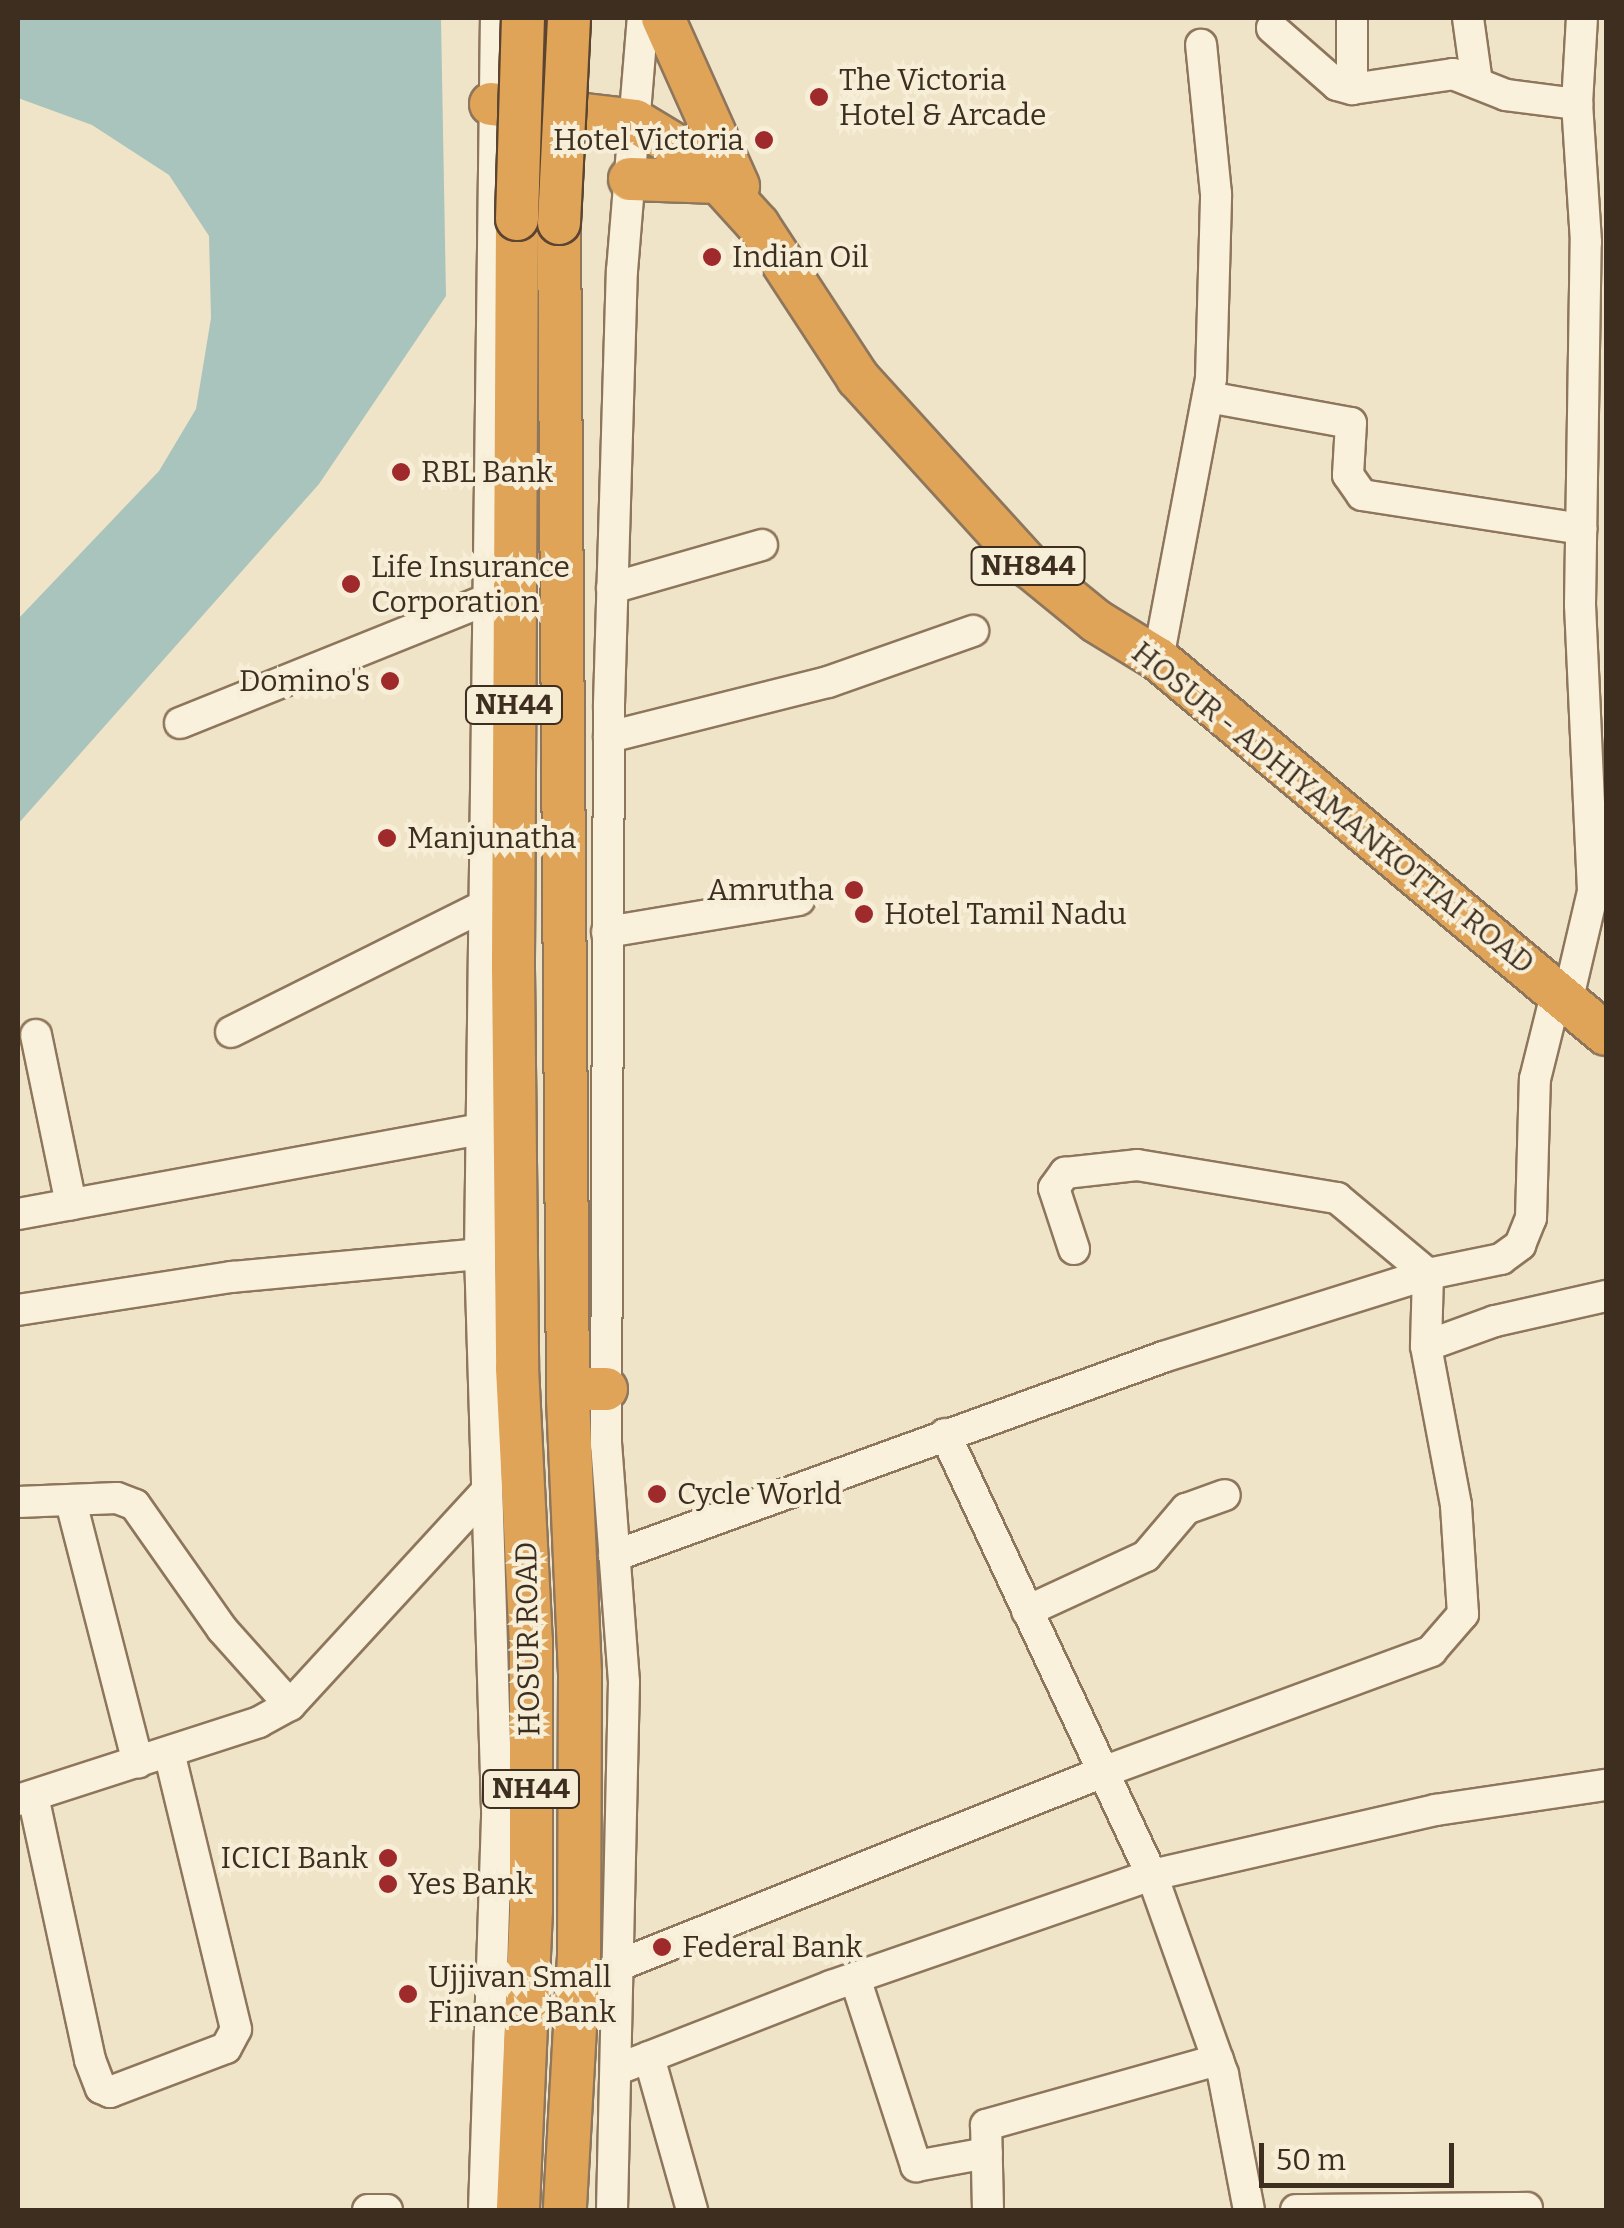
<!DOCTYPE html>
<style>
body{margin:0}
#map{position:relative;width:1624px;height:2228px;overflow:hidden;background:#f0e4c8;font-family:Bitter,serif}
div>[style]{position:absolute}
.water>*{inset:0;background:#a9c4bc}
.roads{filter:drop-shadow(2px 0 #8d765c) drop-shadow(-2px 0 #8d765c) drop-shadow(0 2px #8d765c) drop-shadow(0 -2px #8d765c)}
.minor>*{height:30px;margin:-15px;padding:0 15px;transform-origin:15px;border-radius:15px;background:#faf1dc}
.highway>*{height:42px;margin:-21px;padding:0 21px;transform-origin:21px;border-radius:21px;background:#e0a458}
.bridges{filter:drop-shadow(2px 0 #5b4430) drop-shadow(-2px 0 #5b4430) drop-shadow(0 2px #5b4430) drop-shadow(0 -2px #5b4430)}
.highway-bridge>*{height:42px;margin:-21px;padding:0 21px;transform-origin:21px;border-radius:21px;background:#e0a458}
.dots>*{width:28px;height:28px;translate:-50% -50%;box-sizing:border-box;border:5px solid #f7eed8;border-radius:50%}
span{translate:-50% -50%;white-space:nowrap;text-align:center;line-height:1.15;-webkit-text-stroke:8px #f7eed8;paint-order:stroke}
.shield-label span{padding:2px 8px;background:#f7eed8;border:2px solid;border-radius:8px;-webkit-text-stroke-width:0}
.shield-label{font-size:28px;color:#3d2e20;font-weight:700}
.poi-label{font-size:30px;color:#3d2e20}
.left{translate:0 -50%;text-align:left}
.right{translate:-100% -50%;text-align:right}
.street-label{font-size:30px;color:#3d2e20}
.frame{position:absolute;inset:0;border:20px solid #3d2e20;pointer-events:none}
.scale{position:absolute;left:1259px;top:2143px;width:195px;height:45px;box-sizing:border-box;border:5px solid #3d2e20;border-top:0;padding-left:12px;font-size:30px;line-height:35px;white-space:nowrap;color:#3d2e20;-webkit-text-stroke:8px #f7eed8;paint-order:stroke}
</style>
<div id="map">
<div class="water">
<i style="clip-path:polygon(18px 18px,441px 18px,446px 296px,319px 484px,18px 824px,18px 619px,159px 471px,196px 409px,211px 318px,209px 236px,169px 175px,92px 125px,18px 98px)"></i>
</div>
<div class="roads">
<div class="minor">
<i style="left:1352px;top:18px;width:71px;rotate:90deg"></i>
<i style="left:1468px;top:18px;width:66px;rotate:82.1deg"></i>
<i style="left:1272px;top:28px;width:86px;rotate:41.2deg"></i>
<i style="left:1337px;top:85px;width:16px;rotate:15deg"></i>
<i style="left:1352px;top:89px;width:102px;rotate:-8.4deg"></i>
<i style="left:1453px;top:74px;width:57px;rotate:21.6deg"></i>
<i style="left:1506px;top:95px;width:72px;rotate:7.2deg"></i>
<i style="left:1208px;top:397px;width:145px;rotate:10.3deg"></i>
<i style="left:1351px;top:423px;width:52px;rotate:93.3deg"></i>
<i style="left:1348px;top:475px;width:24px;rotate:55deg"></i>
<i style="left:1362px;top:495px;width:222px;rotate:8.8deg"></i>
<i style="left:612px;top:588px;width:156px;rotate:-16deg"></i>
<i style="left:1158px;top:659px;width:286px;rotate:-79.3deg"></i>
<i style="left:1211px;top:378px;width:184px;rotate:-88.4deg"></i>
<i style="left:1216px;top:194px;width:150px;rotate:-95.7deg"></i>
<i style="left:180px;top:723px;width:330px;rotate:-21.9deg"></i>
<i style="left:609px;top:737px;width:226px;rotate:-14.1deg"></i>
<i style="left:828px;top:682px;width:154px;rotate:-19.4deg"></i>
<i style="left:607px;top:932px;width:195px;rotate:-9.5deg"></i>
<i style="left:1568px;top:998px;width:110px;rotate:-76.8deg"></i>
<i style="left:1593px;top:891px;width:286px;rotate:-92.6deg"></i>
<i style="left:1580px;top:605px;width:363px;rotate:-89.1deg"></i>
<i style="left:1586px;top:242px;width:138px;rotate:-93.7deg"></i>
<i style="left:1577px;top:104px;width:86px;rotate:-86.7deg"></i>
<i style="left:231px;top:1032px;width:283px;rotate:-26.5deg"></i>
<i style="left:36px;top:1035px;width:173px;rotate:78.3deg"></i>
<i style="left:18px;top:1214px;width:472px;rotate:-10.4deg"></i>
<i style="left:1074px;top:1249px;width:64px;rotate:-108.2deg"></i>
<i style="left:1054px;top:1188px;width:19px;rotate:-54deg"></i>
<i style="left:1065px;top:1173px;width:72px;rotate:-6.3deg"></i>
<i style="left:1137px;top:1165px;width:203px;rotate:9.4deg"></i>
<i style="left:1337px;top:1198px;width:119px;rotate:39.9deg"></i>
<i style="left:1428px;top:1274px;width:72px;rotate:91.6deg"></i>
<i style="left:18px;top:1310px;width:217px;rotate:-8.8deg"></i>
<i style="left:232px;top:1277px;width:249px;rotate:-5.3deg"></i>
<i style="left:945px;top:1434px;width:487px;rotate:64.9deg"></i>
<i style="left:1152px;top:1875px;width:211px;rotate:70.4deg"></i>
<i style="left:1223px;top:2074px;width:138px;rotate:79.2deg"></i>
<i style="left:18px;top:1502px;width:99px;rotate:-2.3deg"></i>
<i style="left:117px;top:1498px;width:19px;rotate:21deg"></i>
<i style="left:135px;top:1505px;width:151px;rotate:54.9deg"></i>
<i style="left:222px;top:1629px;width:102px;rotate:48.2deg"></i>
<i style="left:71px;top:1502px;width:269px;rotate:75.6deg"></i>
<i style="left:614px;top:1556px;width:584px;rotate:-19.92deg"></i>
<i style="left:1163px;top:1357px;width:278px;rotate:-17.4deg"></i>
<i style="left:1428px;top:1274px;width:75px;rotate:-11.6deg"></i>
<i style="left:1501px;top:1259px;width:24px;rotate:-36deg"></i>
<i style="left:1520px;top:1245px;width:29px;rotate:-68deg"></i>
<i style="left:1531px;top:1218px;width:139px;rotate:-88.4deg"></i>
<i style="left:1535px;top:1079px;width:91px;rotate:-76deg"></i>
<i style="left:1027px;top:1611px;width:131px;rotate:-24.8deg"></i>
<i style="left:1146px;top:1556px;width:62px;rotate:-49.6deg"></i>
<i style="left:1186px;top:1509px;width:41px;rotate:-19.7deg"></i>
<i style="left:33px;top:1796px;width:270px;rotate:77.8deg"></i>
<i style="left:90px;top:2060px;width:30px;rotate:69deg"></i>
<i style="left:101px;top:2088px;width:10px;rotate:24deg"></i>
<i style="left:110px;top:2092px;width:124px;rotate:-20.8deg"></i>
<i style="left:226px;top:2048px;width:21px;rotate:-62deg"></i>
<i style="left:236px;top:2029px;width:284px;rotate:-103.6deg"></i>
<i style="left:18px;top:1800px;width:253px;rotate:-17.9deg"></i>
<i style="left:259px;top:1722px;width:35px;rotate:-29deg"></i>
<i style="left:290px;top:1705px;width:291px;rotate:-47.4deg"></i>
<i style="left:622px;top:1964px;width:518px;rotate:-21.76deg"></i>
<i style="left:1103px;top:1772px;width:350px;rotate:-20.2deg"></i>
<i style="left:1431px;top:1651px;width:49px;rotate:-49.1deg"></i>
<i style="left:1463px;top:1614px;width:109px;rotate:-93.7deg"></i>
<i style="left:1456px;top:1505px;width:162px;rotate:-100.7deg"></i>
<i style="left:1426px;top:1346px;width:73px;rotate:-19.9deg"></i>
<i style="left:1495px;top:1321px;width:114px;rotate:-12.7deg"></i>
<i style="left:855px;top:1978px;width:198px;rotate:72deg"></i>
<i style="left:916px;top:2166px;width:72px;rotate:-10.4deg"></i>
<i style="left:649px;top:2057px;width:159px;rotate:74.3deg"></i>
<i style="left:618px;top:2069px;width:229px;rotate:-21.3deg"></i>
<i style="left:831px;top:1986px;width:340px;rotate:-19.1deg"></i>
<i style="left:1152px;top:1875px;width:291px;rotate:-12.9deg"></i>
<i style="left:1436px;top:1810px;width:172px;rotate:-8.4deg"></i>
<i style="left:368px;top:2210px;width:19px"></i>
<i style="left:484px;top:2210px;width:401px;rotate:-88.1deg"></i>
<i style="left:497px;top:1809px;width:555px;rotate:-91.75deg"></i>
<i style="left:480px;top:1254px;width:1236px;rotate:-89.26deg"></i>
<i style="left:612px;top:2210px;width:528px;rotate:-88.7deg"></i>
<i style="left:624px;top:1682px;width:238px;rotate:-94.3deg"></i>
<i style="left:606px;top:1445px;width:741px;rotate:-89.77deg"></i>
<i style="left:609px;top:704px;width:433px;rotate:-88.3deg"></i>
<i style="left:622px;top:271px;width:254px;rotate:-85.3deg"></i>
<i style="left:988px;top:2210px;width:85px;rotate:-91.3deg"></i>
<i style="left:986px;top:2125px;width:241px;rotate:-15.7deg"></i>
<i style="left:1296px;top:2210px;width:231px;rotate:-0.5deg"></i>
</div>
<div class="highway">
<i style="left:663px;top:18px;width:184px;rotate:65.9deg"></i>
<i style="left:491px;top:104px;width:145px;rotate:6.7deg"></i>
<i style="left:635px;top:121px;width:74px;rotate:31.1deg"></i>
<i style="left:698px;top:159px;width:89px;rotate:47.7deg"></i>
<i style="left:758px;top:225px;width:183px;rotate:56.8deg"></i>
<i style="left:858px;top:378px;width:256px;rotate:47.7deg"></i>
<i style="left:1030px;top:567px;width:85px;rotate:39.3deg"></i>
<i style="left:1096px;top:621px;width:73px;rotate:31.5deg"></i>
<i style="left:1158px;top:659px;width:584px;rotate:39.93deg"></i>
<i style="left:630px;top:179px;width:89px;rotate:1.9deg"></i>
<i style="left:517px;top:219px;width:750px;rotate:90.31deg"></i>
<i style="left:513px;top:969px;width:399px;rotate:89.4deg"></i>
<i style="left:517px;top:1368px;width:273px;rotate:87.1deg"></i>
<i style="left:531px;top:1641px;width:269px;rotate:90deg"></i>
<i style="left:531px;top:1910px;width:300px;rotate:92.5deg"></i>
<i style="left:559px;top:223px;width:1176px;rotate:89.56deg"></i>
<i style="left:568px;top:1399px;width:275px;rotate:87.5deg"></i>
<i style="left:580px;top:1674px;width:282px;rotate:90.2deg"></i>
<i style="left:579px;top:1956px;width:254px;rotate:93.2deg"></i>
<i style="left:568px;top:1389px;width:38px"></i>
</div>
</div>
<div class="bridges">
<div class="highway-bridge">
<i style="left:517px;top:219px;width:201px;rotate:-88.3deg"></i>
<i style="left:559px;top:223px;width:205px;rotate:-87.2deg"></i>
</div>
</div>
<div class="dots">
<i style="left:819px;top:97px;background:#9e2a2b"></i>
<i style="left:764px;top:140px;background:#9e2a2b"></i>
<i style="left:712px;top:257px;background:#9e2a2b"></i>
<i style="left:401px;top:472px;background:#9e2a2b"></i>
<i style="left:351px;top:584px;background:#9e2a2b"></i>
<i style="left:390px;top:681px;background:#9e2a2b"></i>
<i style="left:387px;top:838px;background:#9e2a2b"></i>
<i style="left:854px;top:890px;background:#9e2a2b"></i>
<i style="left:864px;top:914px;background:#9e2a2b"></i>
<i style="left:657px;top:1494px;background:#9e2a2b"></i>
<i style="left:388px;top:1858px;background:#9e2a2b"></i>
<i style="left:388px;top:1884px;background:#9e2a2b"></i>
<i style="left:662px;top:1947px;background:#9e2a2b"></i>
<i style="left:408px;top:1994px;background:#9e2a2b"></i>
</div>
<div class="shield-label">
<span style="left:1028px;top:566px">NH844</span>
<span style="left:514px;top:705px">NH44</span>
<span style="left:531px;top:1789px">NH44</span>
</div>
<div class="poi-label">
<span class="left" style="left:839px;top:97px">The Victoria<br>Hotel &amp; Arcade</span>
<span class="right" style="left:744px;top:140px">Hotel Victoria</span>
<span class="left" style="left:732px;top:257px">Indian Oil</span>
<span class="left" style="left:421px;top:472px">RBL Bank</span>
<span class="left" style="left:371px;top:584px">Life Insurance<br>Corporation</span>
<span class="right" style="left:370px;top:681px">Domino's</span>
<span class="left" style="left:407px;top:838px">Manjunatha</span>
<span class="right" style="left:834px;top:890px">Amrutha</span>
<span class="left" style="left:884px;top:914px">Hotel Tamil Nadu</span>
<span class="left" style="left:677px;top:1494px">Cycle World</span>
<span class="right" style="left:368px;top:1858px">ICICI Bank</span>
<span class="left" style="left:408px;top:1884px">Yes Bank</span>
<span class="left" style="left:682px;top:1947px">Federal Bank</span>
<span class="left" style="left:428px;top:1994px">Ujjivan Small<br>Finance Bank</span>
</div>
<div class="street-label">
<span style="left:1333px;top:808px;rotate:39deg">HOSUR - ADHIYAMANKOTTAI ROAD</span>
<span style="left:528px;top:1639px;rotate:-91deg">HOSUR ROAD</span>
</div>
<div class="frame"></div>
<div class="scale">50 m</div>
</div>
